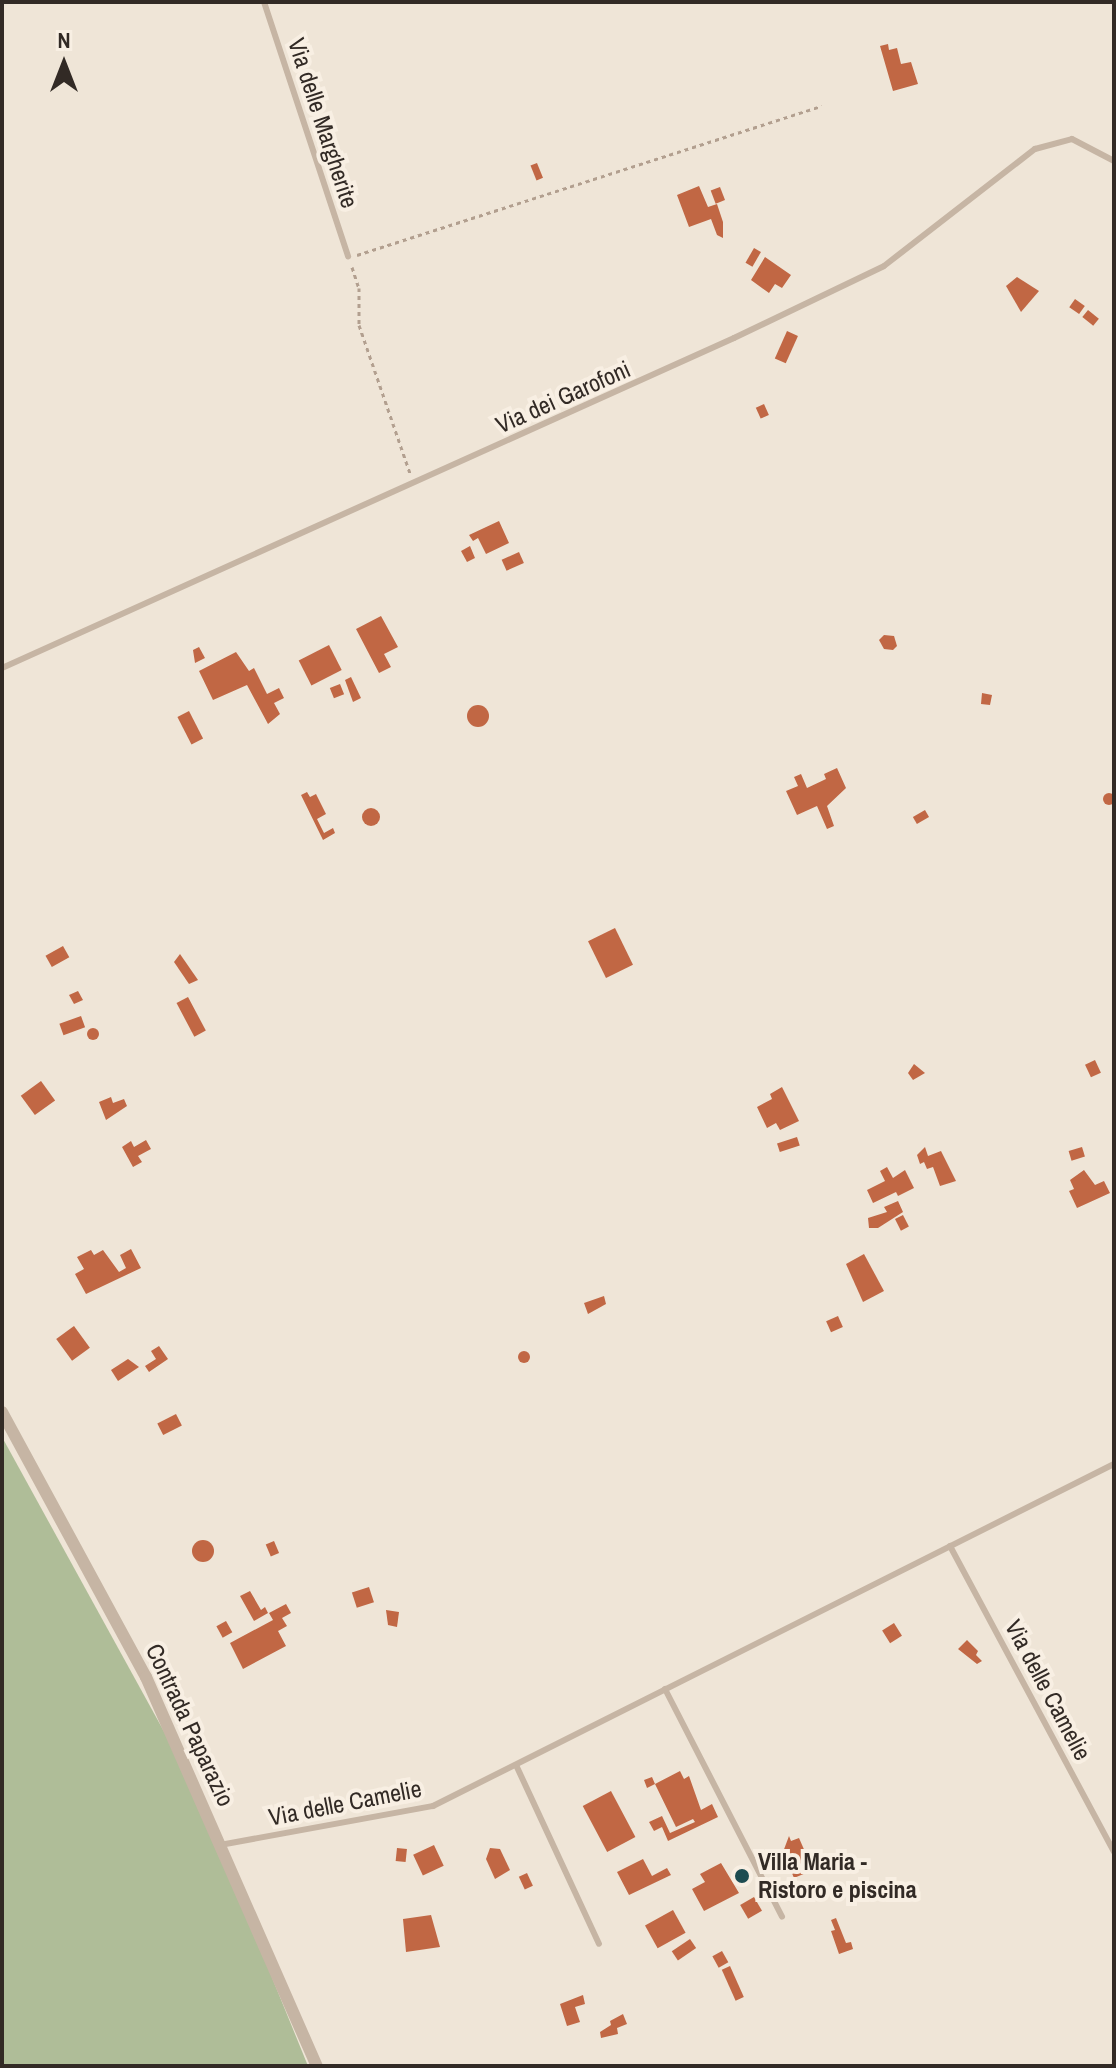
<!DOCTYPE html>
<style>
body{margin:0}
#map{position:relative;width:1116px;height:2068px;overflow:hidden;background:#efe5d7;font-family:"Archivo Narrow",sans-serif}
div>[style]{position:absolute}
.green>*{inset:0;background:#afbd98}
.building>*{inset:0;background:#c16744;transform-origin:0 0}
.round{border-radius:50%}
.path>*{height:3px;margin-top:-1.5px;transform-origin:0;background:repeating-linear-gradient(90deg,#b29f8f 0 4px,transparent 0 8px)}
.service>*{height:6px;margin:-3px;padding:0 3px;transform-origin:3px;border-radius:3px;background:#c6b5a4}
.minor>*{height:12px;margin:-6px;padding:0 6px;transform-origin:6px;border-radius:6px;background:#c6b5a4}
.dots>*{width:22px;height:22px;translate:-50% -50%;box-sizing:border-box;border:4px solid #f8efe3;border-radius:50%}
span{translate:-50% -50%;white-space:nowrap;text-align:center;line-height:1.15;-webkit-text-stroke:8px #f8efe3;paint-order:stroke}
.street-label{font-size:24px;color:#322a25}
.poi-label{font-size:24px;color:#322a25;font-weight:700}
.left{translate:0 -50%;text-align:left}
.frame{position:absolute;inset:0;border:4px solid #322a25;pointer-events:none}
.north{position:absolute;left:24px;top:24px;width:80px;height:80px;-webkit-text-stroke:6px #f8efe3;paint-order:stroke;rotate:0deg;font-size:22px;font-weight:700;line-height:32px;text-align:center;color:#322a25}
.north::after{content:'';display:block;margin:auto;width:28px;height:36px;background:#322a25;clip-path:polygon(50% 0,100% 100%,50% 72%,0 100%)}
</style>
<div id="map">
<div class="green">
<i style="clip-path:polygon(2px 1437px,194px 1786px,308px 2066px,2px 2066px)"></i>
</div>
<div class="building">
<i style="clip-path:polygon(888px 44px,889px 50px,897px 48px,901px 64px,911px 62px,918px 84px,893px 91px,880px 46px)"></i>
<i style="left:537px;top:163px;width:16px;height:7px;rotate:68deg"></i>
<i style="clip-path:polygon(699px 186px,708px 207px,717px 204px,723px 222px,723px 238px,717px 235px,711px 219px,689px 227px,677px 195px)"></i>
<i style="left:720px;top:187px;width:14px;height:10px;rotate:69deg"></i>
<i style="left:754px;top:248px;width:8px;height:17px;rotate:30deg"></i>
<i style="clip-path:polygon(765px 257px,791px 275px,782px 288px,775px 284px,769px 293px,751px 280px)"></i>
<i style="clip-path:polygon(1017px 277px,1039px 291px,1021px 312px,1006px 286px)"></i>
<i style="left:1075px;top:299px;width:12px;height:10px;rotate:35deg"></i>
<i style="left:1088px;top:310px;width:14px;height:9px;rotate:39deg"></i>
<i style="left:787px;top:331px;width:12px;height:30px;rotate:24deg"></i>
<i style="left:764px;top:404px;width:12px;height:9px;rotate:66deg"></i>
<i style="clip-path:polygon(499px 521px,509px 543px,486px 554px,478px 538px,473px 541px,469px 535px)"></i>
<i style="clip-path:polygon(470px 546px,475px 558px,467px 562px,461px 551px)"></i>
<i style="left:519px;top:552px;width:12px;height:19px;rotate:66deg"></i>
<i style="clip-path:polygon(381px 616px,398px 647px,384px 654px,391px 667px,379px 673px,356px 629px)"></i>
<i style="clip-path:polygon(884px 635px,894px 636px,897px 646px,893px 650px,884px 649px,879px 640px)"></i>
<i style="left:329px;top:645px;width:28px;height:34px;rotate:63deg"></i>
<i style="clip-path:polygon(199px 647px,205px 658px,195px 663px,193px 650px)"></i>
<i style="clip-path:polygon(236px 652px,249px 671px,254px 668px,267px 694px,279px 688px,284px 698px,274px 703px,280px 714px,268px 724px,247px 685px,213px 700px,199px 671px)"></i>
<i style="clip-path:polygon(351px 677px,361px 698px,353px 702px,345px 680px)"></i>
<i style="left:340px;top:684px;width:11px;height:11px;rotate:68deg"></i>
<i style="clip-path:polygon(982px 693px,992px 695px,990px 705px,981px 704px)"></i>
<i class="round" style="left:467px;top:705px;width:22px;height:22px"></i>
<i style="left:189px;top:711px;width:31px;height:13px;rotate:63deg"></i>
<i style="clip-path:polygon(837px 768px,846px 788px,827px 806px,834px 826px,827px 829px,817px 806px,797px 815px,786px 791px,798px 786px,794px 777px,801px 774px,807px 788px,826px 779px,824px 774px)"></i>
<i style="clip-path:polygon(307px 792px,310px 797px,316px 794px,326px 814px,317px 819px,324px 833px,333px 828px,335px 833px,323px 840px,301px 795px)"></i>
<i class="round" style="left:1103px;top:793px;width:12px;height:12px"></i>
<i class="round" style="left:362px;top:808px;width:18px;height:18px"></i>
<i style="left:925px;top:810px;width:8px;height:14px;rotate:60deg"></i>
<i style="left:615px;top:928px;width:41px;height:30px;rotate:64deg"></i>
<i style="left:63px;top:946px;width:13px;height:20px;rotate:61deg"></i>
<i style="clip-path:polygon(180px 954px,198px 980px,189px 984px,174px 962px)"></i>
<i style="clip-path:polygon(78px 991px,83px 1000px,74px 1004px,69px 995px)"></i>
<i style="left:188px;top:997px;width:38px;height:13px;rotate:62deg"></i>
<i style="left:81px;top:1016px;width:12px;height:23px;rotate:70deg"></i>
<i class="round" style="left:87px;top:1028px;width:12px;height:12px"></i>
<i style="left:1095px;top:1060px;width:14px;height:11px;rotate:65deg"></i>
<i style="clip-path:polygon(914px 1064px,925px 1073px,913px 1080px,908px 1073px)"></i>
<i style="left:41px;top:1081px;width:24px;height:25px;rotate:54deg"></i>
<i style="clip-path:polygon(782px 1087px,799px 1121px,780px 1130px,776px 1123px,767px 1128px,757px 1107px,772px 1099px,770px 1094px)"></i>
<i style="clip-path:polygon(111px 1097px,113px 1103px,124px 1099px,127px 1106px,106px 1120px,99px 1102px)"></i>
<i style="left:797px;top:1137px;width:9px;height:21px;rotate:72deg"></i>
<i style="clip-path:polygon(146px 1140px,151px 1149px,138px 1156px,142px 1162px,133px 1167px,122px 1147px,131px 1141px,134px 1147px)"></i>
<i style="clip-path:polygon(925px 1147px,928px 1156px,941px 1151px,956px 1181px,940px 1186px,933px 1167px,927px 1169px,924px 1162px,920px 1164px,917px 1155px)"></i>
<i style="left:1082px;top:1147px;width:10px;height:14px;rotate:73deg"></i>
<i style="clip-path:polygon(887px 1167px,893px 1178px,905px 1170px,914px 1188px,898px 1196px,896px 1192px,873px 1203px,867px 1190px,885px 1181px,880px 1171px)"></i>
<i style="clip-path:polygon(1084px 1170px,1095px 1185px,1104px 1181px,1110px 1193px,1077px 1208px,1069px 1191px,1074px 1189px,1070px 1180px)"></i>
<i style="clip-path:polygon(898px 1201px,903px 1212px,878px 1228px,869px 1228px,868px 1218px,887px 1212px,884px 1207px)"></i>
<i style="left:903px;top:1215px;width:13px;height:9px;rotate:63deg"></i>
<i style="clip-path:polygon(131px 1249px,141px 1268px,86px 1294px,75px 1274px,84px 1269px,77px 1257px,91px 1250px,94px 1255px,103px 1250px,119px 1272px,126px 1268px,120px 1255px)"></i>
<i style="clip-path:polygon(864px 1254px,884px 1291px,863px 1302px,846px 1264px)"></i>
<i style="clip-path:polygon(604px 1296px,606px 1304px,588px 1314px,584px 1303px)"></i>
<i style="left:838px;top:1316px;width:12px;height:13px;rotate:66deg"></i>
<i style="left:74px;top:1326px;width:27px;height:22px;rotate:54deg"></i>
<i style="clip-path:polygon(159px 1346px,168px 1359px,149px 1372px,145px 1366px,156px 1359px,151px 1351px)"></i>
<i class="round" style="left:518px;top:1351px;width:12px;height:12px"></i>
<i style="clip-path:polygon(128px 1359px,139px 1367px,118px 1381px,111px 1370px)"></i>
<i style="left:176px;top:1414px;width:13px;height:21px;rotate:63deg"></i>
<i class="round" style="left:192px;top:1540px;width:22px;height:22px"></i>
<i style="left:274px;top:1541px;width:13px;height:9px;rotate:67deg"></i>
<i style="left:369px;top:1587px;width:16px;height:18px;rotate:72deg"></i>
<i style="clip-path:polygon(250px 1591px,261px 1610px,265px 1607px,268px 1613px,254px 1621px,240px 1596px)"></i>
<i style="clip-path:polygon(286px 1604px,291px 1613px,282px 1618px,287px 1626px,278px 1631px,286px 1646px,243px 1669px,230px 1643px,273px 1620px,269px 1613px)"></i>
<i style="clip-path:polygon(386px 1610px,399px 1612px,397px 1627px,388px 1625px)"></i>
<i style="left:226px;top:1621px;width:13px;height:11px;rotate:61deg"></i>
<i style="left:894px;top:1623px;width:15px;height:14px;rotate:58deg"></i>
<i style="clip-path:polygon(967px 1640px,978px 1651px,976px 1655px,982px 1661px,977px 1664px,958px 1649px)"></i>
<i style="clip-path:polygon(680px 1771px,684px 1779px,689px 1776px,701px 1810px,712px 1804px,718px 1817px,668px 1841px,662px 1827px,654px 1831px,649px 1822px,662px 1816px,670px 1833px,695px 1822px,693px 1819px,676px 1827px,655px 1784px,647px 1788px,644px 1780px,652px 1777px,655px 1784px)"></i>
<i style="left:611px;top:1791px;width:52px;height:32px;rotate:62deg"></i>
<i style="clip-path:polygon(789px 1836px,791px 1841px,799px 1838px,813px 1870px,794px 1878px,783px 1852px)"></i>
<i style="left:434px;top:1845px;width:23px;height:23px;rotate:65deg"></i>
<i style="left:397px;top:1848px;width:10px;height:13px;rotate:6deg"></i>
<i style="clip-path:polygon(490px 1848px,500px 1849px,510px 1870px,495px 1879px,486px 1859px)"></i>
<i style="clip-path:polygon(643px 1859px,652px 1876px,667px 1868px,671px 1875px,629px 1895px,617px 1872px)"></i>
<i style="clip-path:polygon(721px 1863px,739px 1893px,704px 1911px,692px 1889px,705px 1882px,700px 1874px)"></i>
<i style="left:527px;top:1873px;width:14px;height:9px;rotate:65deg"></i>
<i style="left:754px;top:1897px;width:16px;height:16px;rotate:60deg"></i>
<i style="left:673px;top:1910px;width:26px;height:32px;rotate:61deg"></i>
<i style="clip-path:polygon(431px 1915px,440px 1947px,406px 1952px,403px 1919px)"></i>
<i style="clip-path:polygon(836px 1918px,846px 1943px,851px 1942px,853px 1949px,839px 1954px,831px 1931px,835px 1930px,831px 1920px)"></i>
<i style="left:690px;top:1939px;width:11px;height:22px;rotate:56deg"></i>
<i style="left:722px;top:1951px;width:13px;height:11px;rotate:61deg"></i>
<i style="left:730px;top:1966px;width:34px;height:9px;rotate:66deg"></i>
<i style="clip-path:polygon(583px 1995px,585px 2004px,575px 2007px,580px 2022px,567px 2026px,560px 2004px)"></i>
<i style="clip-path:polygon(623px 2014px,627px 2024px,617px 2028px,618px 2034px,601px 2038px,600px 2032px,611px 2025px,610px 2021px)"></i>
</div>
<div class="path">
<i style="left:357px;top:255px;width:488px;rotate:-17.8deg"></i>
<i style="left:352px;top:267px;width:22px;rotate:72deg"></i>
<i style="left:359px;top:288px;width:37px;rotate:90deg"></i>
<i style="left:359px;top:325px;width:157px;rotate:71deg"></i>
</div>
<div class="service">
<i style="left:264px;top:2px;width:268px;rotate:71.7deg"></i>
<i style="left:2px;top:668px;width:803px;rotate:-24.27deg"></i>
<i style="left:734px;top:338px;width:166px;rotate:-25.6deg"></i>
<i style="left:884px;top:266px;width:191px;rotate:-37.8deg"></i>
<i style="left:1035px;top:149px;width:38px;rotate:-15deg"></i>
<i style="left:1072px;top:139px;width:47px;rotate:27.6deg"></i>
<i style="left:950px;top:1546px;width:347px;rotate:61.8deg"></i>
<i style="left:665px;top:1689px;width:256px;rotate:62.8deg"></i>
<i style="left:516px;top:1765px;width:197px;rotate:65.1deg"></i>
<i style="left:220px;top:1845px;width:217px;rotate:-10.4deg"></i>
<i style="left:433px;top:1806px;width:762px;rotate:-26.67deg"></i>
</div>
<div class="minor">
<i style="left:2px;top:1412px;width:302px;rotate:61.5deg"></i>
<i style="left:146px;top:1677px;width:425px;rotate:66.3deg"></i>
</div>
<div class="dots">
<i style="left:742px;top:1876px;background:#1d4c51"></i>
</div>
<div class="street-label">
<span style="left:323px;top:123px;rotate:72deg">Via delle Margherite</span>
<span style="left:563px;top:397px;rotate:-24deg">Via dei Garofoni</span>
<span style="left:1048px;top:1690px;rotate:62deg">Via delle Camelie</span>
<span style="left:190px;top:1725px;rotate:65deg">Contrada Paparazio</span>
<span style="left:345px;top:1803px;rotate:-11deg">Via delle Camelie</span>
</div>
<div class="poi-label">
<span class="left" style="left:758px;top:1876px">Villa Maria -<br>Ristoro e piscina</span>
</div>
<div class="frame"></div>
<div class="north">N</div>
</div>
